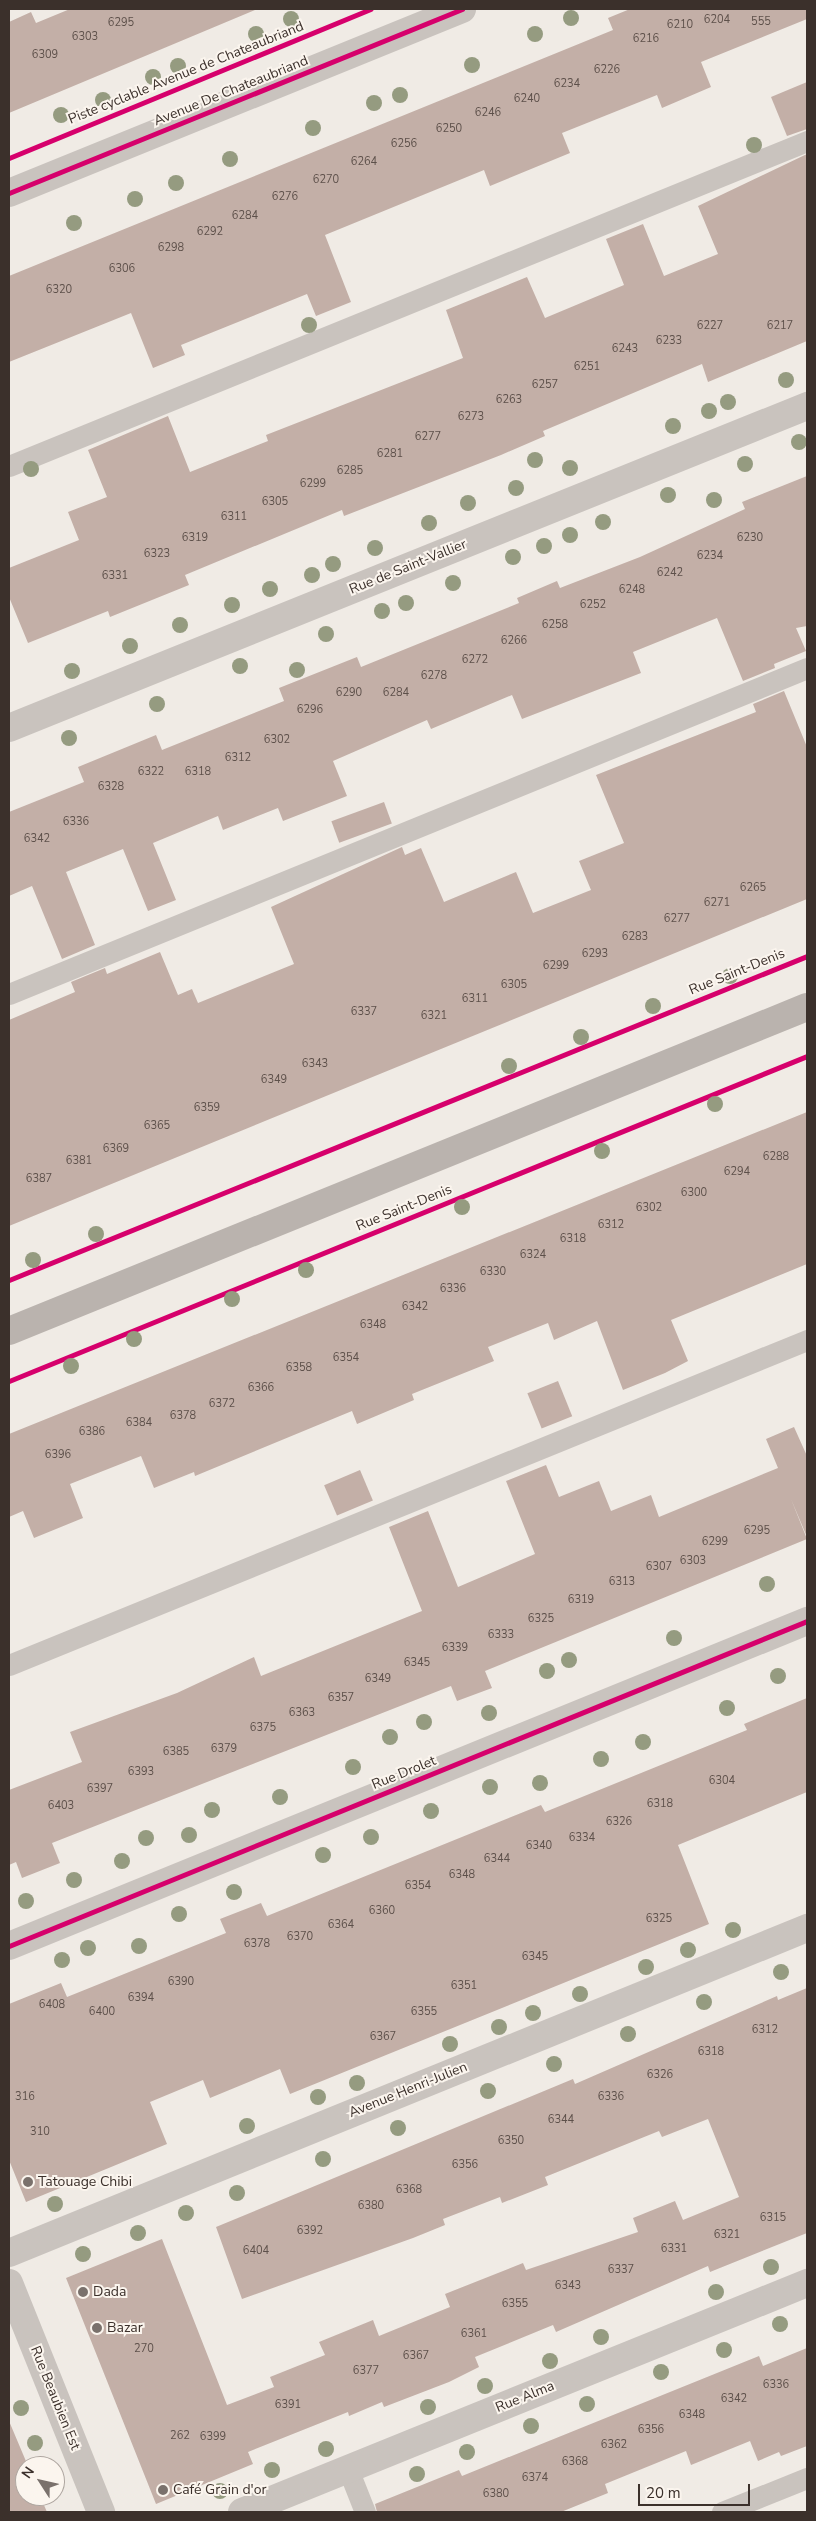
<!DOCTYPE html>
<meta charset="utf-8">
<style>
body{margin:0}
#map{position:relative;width:816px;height:2521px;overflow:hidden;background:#f0ebe5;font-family:"Nunito Sans",sans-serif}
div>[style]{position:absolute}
.building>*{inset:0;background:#c3afa7;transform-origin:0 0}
.service>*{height:21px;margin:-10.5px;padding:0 10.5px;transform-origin:10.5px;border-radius:10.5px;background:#c9c3be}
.minor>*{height:28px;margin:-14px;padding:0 14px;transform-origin:14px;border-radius:14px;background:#c9c3be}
.tertiary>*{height:28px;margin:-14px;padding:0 14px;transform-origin:14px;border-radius:14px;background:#c9c3be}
.secondary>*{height:28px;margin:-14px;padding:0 14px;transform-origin:14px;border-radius:14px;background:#bab3ae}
.cycleway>*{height:5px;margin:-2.5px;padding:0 2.5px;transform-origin:2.5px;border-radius:2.5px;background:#d6006c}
.trees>*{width:16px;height:16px;margin:-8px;border-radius:50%;background:#959b80}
.dots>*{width:14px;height:14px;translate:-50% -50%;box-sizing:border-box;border:2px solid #fbf5ee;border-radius:50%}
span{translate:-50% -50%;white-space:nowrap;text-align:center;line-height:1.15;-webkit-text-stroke:4px #fbf5ee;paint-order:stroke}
.number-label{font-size:11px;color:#5d504a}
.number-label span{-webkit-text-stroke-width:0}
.street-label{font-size:14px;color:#3b302b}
.poi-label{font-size:14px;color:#3b302b}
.left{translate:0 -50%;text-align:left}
.frame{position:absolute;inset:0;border:10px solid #3b302b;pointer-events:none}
.north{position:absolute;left:15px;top:2456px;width:50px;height:50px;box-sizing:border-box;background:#fbf5ee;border:1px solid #aea6a0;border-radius:50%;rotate:305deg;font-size:14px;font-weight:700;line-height:20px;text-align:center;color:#3b302b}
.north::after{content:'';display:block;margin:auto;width:18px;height:22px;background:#7a716c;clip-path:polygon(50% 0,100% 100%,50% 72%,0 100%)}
.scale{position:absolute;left:638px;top:2484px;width:112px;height:22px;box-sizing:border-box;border:2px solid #3b302b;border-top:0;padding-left:6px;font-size:15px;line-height:18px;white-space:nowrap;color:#3b302b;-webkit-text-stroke:4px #fbf5ee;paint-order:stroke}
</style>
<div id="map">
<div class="building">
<i style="clip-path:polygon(70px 9px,255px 9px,255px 10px,9px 113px,9px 22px,31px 12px,36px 23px)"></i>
<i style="clip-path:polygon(630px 9px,807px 9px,807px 19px,701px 62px,711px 87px,662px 108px,657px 95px,562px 133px,570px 153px,490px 186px,484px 170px,325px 235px,351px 302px,316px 316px,307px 294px,181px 345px,185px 355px,153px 368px,131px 313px,9px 362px,9px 276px,613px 30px,608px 18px)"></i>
<i style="clip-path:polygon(807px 82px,807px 129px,787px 136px,771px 97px)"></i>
<i style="clip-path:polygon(807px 154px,807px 341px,708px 382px,702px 364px,543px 431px,545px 436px,501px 455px,344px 516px,342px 510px,185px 575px,189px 585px,110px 617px,108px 611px,28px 643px,9px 597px,9px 568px,79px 540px,68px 512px,107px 497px,88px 450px,168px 416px,190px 472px,268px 441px,266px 435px,463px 358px,446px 310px,527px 277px,545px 318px,624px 285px,606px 239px,643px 224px,664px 276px,718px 254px,698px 206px)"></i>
<i style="clip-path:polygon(807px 476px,807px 626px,796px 628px,806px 651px,774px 664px,775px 668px,743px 681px,717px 618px,633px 652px,641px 673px,522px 719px,512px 695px,431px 729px,427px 720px,333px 761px,347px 796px,283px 821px,278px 808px,223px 830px,218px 816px,153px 843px,176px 900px,148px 911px,123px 849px,66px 872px,95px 945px,62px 959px,32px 886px,9px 896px,9px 812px,84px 782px,78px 767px,156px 735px,162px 750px,284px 701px,279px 688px,357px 657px,361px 667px,519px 603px,517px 598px,557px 581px,560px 588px,640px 557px,745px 509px,742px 502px)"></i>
<i style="clip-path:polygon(784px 691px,807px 747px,807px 899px,9px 1226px,9px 1020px,75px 992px,71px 982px,105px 968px,107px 974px,160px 952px,178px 995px,192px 989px,198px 1003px,294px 964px,271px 907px,402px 847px,405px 855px,421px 848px,444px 902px,516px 872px,533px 913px,591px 890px,579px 861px,624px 843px,596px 775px,756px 712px,753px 704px)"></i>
<i style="left:384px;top:802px;width:23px;height:56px;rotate:70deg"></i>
<i style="clip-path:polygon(807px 1112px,807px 1264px,671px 1320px,688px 1361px,665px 1373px,623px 1390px,597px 1321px,554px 1340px,548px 1323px,488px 1347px,494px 1361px,412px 1394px,414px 1400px,357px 1424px,352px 1411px,195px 1476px,194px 1472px,154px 1488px,141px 1456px,70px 1484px,83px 1518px,34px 1538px,23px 1511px,9px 1517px,9px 1434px)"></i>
<i style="left:558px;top:1381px;width:38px;height:33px;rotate:68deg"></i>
<i style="clip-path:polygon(794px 1427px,807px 1456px,807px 1537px,791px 1499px,807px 1539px,485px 1671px,492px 1688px,457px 1701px,451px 1686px,52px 1843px,60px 1863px,22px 1878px,16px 1862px,9px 1865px,9px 1790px,82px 1762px,70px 1732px,177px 1693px,254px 1657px,261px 1676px,422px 1611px,389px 1527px,428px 1511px,458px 1587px,535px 1554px,506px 1481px,546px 1465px,559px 1497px,599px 1481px,611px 1511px,651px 1495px,659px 1517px,778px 1468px,766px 1439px)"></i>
<i style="left:360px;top:1470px;width:33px;height:39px;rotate:67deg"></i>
<i style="clip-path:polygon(807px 1698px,807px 1792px,678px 1845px,709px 1924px,290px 2094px,280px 2069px,210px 2098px,203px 2080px,150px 2102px,167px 2144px,26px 2202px,9px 2160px,9px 2004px,61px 1983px,67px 1997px,226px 1933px,220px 1919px,261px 1903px,267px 1916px,541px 1805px,545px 1812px,747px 1730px,744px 1724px)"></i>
<i style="clip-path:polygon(807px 1988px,807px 2233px,710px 2272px,708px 2266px,556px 2332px,553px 2325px,475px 2357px,479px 2367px,449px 2382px,384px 2407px,382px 2402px,349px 2416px,348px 2412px,248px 2452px,253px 2464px,156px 2504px,66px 2278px,162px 2239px,227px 2405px,274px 2387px,270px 2377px,325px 2355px,319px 2342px,373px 2320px,379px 2336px,450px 2307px,445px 2294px,523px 2263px,526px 2270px,638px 2232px,633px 2218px,675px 2201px,683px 2220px,739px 2197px,708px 2119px,662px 2137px,659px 2131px,545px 2177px,548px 2185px,502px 2203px,500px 2197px,443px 2219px,445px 2225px,413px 2238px,242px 2299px,216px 2227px,573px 2079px,575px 2084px,777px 1996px,778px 2000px)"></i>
<i style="clip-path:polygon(807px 2348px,807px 2446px,781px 2456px,779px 2452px,758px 2461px,750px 2441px,691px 2465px,686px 2451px,605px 2484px,608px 2493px,561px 2512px,377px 2512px,375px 2504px,459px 2470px,462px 2476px,759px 2356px,763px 2366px)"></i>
<i style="clip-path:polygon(9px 2421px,28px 2466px,25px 2496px,40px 2496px,47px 2512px,9px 2512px)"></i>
</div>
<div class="service">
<i style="left:9px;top:466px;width:862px;rotate:-22.16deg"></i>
<i style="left:9px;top:994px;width:862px;rotate:-22.22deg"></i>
<i style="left:9px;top:1665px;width:862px;rotate:-22.16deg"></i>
<i style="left:348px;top:2469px;width:46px;rotate:68.4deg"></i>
<i style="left:722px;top:2512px;width:92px;rotate:-21.8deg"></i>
</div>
<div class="minor">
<i style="left:9px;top:728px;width:861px;rotate:-21.97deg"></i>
<i style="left:9px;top:1946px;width:862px;rotate:-22.16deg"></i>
<i style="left:9px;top:2253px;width:862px;rotate:-22.16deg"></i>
<i style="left:242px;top:2512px;width:610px;rotate:-22.06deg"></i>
</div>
<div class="tertiary">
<i style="left:9px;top:193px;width:489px;rotate:-22.1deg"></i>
<i style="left:9px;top:2283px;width:247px;rotate:68.1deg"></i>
</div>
<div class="secondary">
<i style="left:9px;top:1331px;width:861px;rotate:-22.1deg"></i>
</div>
<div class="cycleway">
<i style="left:9px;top:158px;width:391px;rotate:-22.4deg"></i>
<i style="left:9px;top:193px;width:489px;rotate:-22.1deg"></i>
<i style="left:9px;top:1280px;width:861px;rotate:-22.1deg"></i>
<i style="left:9px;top:1381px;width:862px;rotate:-22.16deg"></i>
<i style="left:9px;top:1946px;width:862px;rotate:-22.16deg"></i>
</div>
<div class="trees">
<i style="left:571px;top:18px"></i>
<i style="left:291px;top:19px"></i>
<i style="left:256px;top:34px"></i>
<i style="left:535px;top:34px"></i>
<i style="left:472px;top:65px"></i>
<i style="left:178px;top:66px"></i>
<i style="left:153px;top:77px"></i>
<i style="left:400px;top:95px"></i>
<i style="left:103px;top:100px"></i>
<i style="left:374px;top:103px"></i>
<i style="left:61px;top:115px"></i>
<i style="left:313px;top:128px"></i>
<i style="left:754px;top:145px"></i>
<i style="left:230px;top:159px"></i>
<i style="left:176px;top:183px"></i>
<i style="left:135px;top:199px"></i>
<i style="left:74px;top:223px"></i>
<i style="left:309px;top:325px"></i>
<i style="left:786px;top:380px"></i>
<i style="left:728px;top:402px"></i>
<i style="left:709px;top:411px"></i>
<i style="left:673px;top:426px"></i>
<i style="left:799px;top:442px"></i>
<i style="left:535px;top:460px"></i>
<i style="left:745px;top:464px"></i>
<i style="left:570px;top:468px"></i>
<i style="left:31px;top:469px"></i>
<i style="left:516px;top:488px"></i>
<i style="left:668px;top:495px"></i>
<i style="left:714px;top:500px"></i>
<i style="left:468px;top:503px"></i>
<i style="left:603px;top:522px"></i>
<i style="left:429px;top:523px"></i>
<i style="left:570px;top:535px"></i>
<i style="left:544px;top:546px"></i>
<i style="left:375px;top:548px"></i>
<i style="left:513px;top:557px"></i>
<i style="left:333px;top:564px"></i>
<i style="left:312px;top:575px"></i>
<i style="left:453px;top:583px"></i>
<i style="left:270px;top:589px"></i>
<i style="left:406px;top:603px"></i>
<i style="left:232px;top:605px"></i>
<i style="left:382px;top:611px"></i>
<i style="left:180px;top:625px"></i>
<i style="left:326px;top:634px"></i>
<i style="left:130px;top:646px"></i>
<i style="left:240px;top:666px"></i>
<i style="left:297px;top:670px"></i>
<i style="left:72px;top:671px"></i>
<i style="left:157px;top:704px"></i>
<i style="left:69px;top:738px"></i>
<i style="left:730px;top:976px"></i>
<i style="left:653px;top:1006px"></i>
<i style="left:581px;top:1037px"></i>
<i style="left:509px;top:1066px"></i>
<i style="left:715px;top:1104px"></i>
<i style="left:602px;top:1151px"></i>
<i style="left:462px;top:1207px"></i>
<i style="left:96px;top:1234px"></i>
<i style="left:33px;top:1260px"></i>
<i style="left:306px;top:1270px"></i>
<i style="left:232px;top:1299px"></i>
<i style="left:134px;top:1339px"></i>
<i style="left:71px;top:1366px"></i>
<i style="left:767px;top:1584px"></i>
<i style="left:674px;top:1638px"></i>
<i style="left:569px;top:1660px"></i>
<i style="left:547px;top:1671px"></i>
<i style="left:778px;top:1676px"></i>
<i style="left:727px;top:1708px"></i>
<i style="left:489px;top:1713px"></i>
<i style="left:424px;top:1722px"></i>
<i style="left:390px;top:1737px"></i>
<i style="left:643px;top:1742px"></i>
<i style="left:601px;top:1759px"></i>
<i style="left:353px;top:1767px"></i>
<i style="left:540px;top:1783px"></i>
<i style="left:490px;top:1787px"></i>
<i style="left:280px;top:1797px"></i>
<i style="left:212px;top:1810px"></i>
<i style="left:431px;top:1811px"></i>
<i style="left:189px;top:1835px"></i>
<i style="left:371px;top:1837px"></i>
<i style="left:146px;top:1838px"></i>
<i style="left:323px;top:1855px"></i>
<i style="left:122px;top:1861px"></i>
<i style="left:74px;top:1880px"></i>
<i style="left:234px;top:1892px"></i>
<i style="left:26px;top:1901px"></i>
<i style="left:179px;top:1914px"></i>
<i style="left:733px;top:1930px"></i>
<i style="left:139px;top:1946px"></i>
<i style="left:88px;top:1948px"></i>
<i style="left:688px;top:1950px"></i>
<i style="left:62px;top:1960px"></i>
<i style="left:646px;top:1967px"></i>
<i style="left:781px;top:1972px"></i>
<i style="left:580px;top:1994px"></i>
<i style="left:704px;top:2002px"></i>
<i style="left:533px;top:2013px"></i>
<i style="left:499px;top:2027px"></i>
<i style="left:628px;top:2034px"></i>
<i style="left:450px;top:2044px"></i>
<i style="left:554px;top:2064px"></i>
<i style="left:357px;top:2083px"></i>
<i style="left:488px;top:2091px"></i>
<i style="left:318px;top:2097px"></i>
<i style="left:247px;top:2126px"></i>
<i style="left:398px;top:2128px"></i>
<i style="left:323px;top:2159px"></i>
<i style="left:237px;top:2193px"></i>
<i style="left:55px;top:2204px"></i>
<i style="left:186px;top:2213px"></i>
<i style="left:138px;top:2233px"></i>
<i style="left:83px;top:2254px"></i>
<i style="left:771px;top:2267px"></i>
<i style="left:716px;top:2292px"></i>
<i style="left:780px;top:2324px"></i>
<i style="left:601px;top:2337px"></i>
<i style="left:724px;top:2350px"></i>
<i style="left:550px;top:2361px"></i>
<i style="left:661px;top:2372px"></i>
<i style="left:485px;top:2386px"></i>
<i style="left:587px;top:2404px"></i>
<i style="left:428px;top:2407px"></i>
<i style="left:21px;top:2408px"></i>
<i style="left:531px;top:2426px"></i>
<i style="left:35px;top:2443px"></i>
<i style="left:326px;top:2449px"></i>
<i style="left:467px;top:2452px"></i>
<i style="left:272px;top:2470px"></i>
<i style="left:417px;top:2474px"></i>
<i style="left:220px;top:2491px"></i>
</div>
<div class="dots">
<i style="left:28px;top:2182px;background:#7a716c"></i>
<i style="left:83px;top:2292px;background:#7a716c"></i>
<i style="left:97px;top:2328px;background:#7a716c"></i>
<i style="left:163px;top:2490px;background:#7a716c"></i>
</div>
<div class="number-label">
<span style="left:717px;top:20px">6204</span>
<span style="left:761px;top:22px">555</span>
<span style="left:121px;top:23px">6295</span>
<span style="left:680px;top:25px">6210</span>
<span style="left:85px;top:37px">6303</span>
<span style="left:646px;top:39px">6216</span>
<span style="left:45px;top:55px">6309</span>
<span style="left:607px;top:70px">6226</span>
<span style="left:567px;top:84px">6234</span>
<span style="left:527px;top:99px">6240</span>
<span style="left:488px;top:113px">6246</span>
<span style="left:449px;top:129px">6250</span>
<span style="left:404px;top:144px">6256</span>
<span style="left:364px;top:162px">6264</span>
<span style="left:326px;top:180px">6270</span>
<span style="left:285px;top:197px">6276</span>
<span style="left:245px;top:216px">6284</span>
<span style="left:210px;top:232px">6292</span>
<span style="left:171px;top:248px">6298</span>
<span style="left:122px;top:269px">6306</span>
<span style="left:59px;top:290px">6320</span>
<span style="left:710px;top:326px">6227</span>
<span style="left:780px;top:326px">6217</span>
<span style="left:669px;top:341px">6233</span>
<span style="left:625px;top:349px">6243</span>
<span style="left:587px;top:367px">6251</span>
<span style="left:545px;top:385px">6257</span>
<span style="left:509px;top:400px">6263</span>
<span style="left:471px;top:417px">6273</span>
<span style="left:428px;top:437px">6277</span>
<span style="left:390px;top:454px">6281</span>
<span style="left:350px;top:471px">6285</span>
<span style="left:313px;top:484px">6299</span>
<span style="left:275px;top:502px">6305</span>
<span style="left:234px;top:517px">6311</span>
<span style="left:195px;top:538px">6319</span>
<span style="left:750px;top:538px">6230</span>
<span style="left:157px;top:554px">6323</span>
<span style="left:710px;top:556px">6234</span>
<span style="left:670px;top:573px">6242</span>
<span style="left:115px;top:576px">6331</span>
<span style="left:632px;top:590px">6248</span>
<span style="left:593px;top:605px">6252</span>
<span style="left:555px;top:625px">6258</span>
<span style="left:514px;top:641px">6266</span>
<span style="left:475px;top:660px">6272</span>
<span style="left:434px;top:676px">6278</span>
<span style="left:349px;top:693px">6290</span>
<span style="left:396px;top:693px">6284</span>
<span style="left:310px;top:710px">6296</span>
<span style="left:277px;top:740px">6302</span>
<span style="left:238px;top:758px">6312</span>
<span style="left:151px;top:772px">6322</span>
<span style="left:198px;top:772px">6318</span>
<span style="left:111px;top:787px">6328</span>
<span style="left:76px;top:822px">6336</span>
<span style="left:37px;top:839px">6342</span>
<span style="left:753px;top:888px">6265</span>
<span style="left:717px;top:903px">6271</span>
<span style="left:677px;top:919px">6277</span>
<span style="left:635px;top:937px">6283</span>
<span style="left:595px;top:954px">6293</span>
<span style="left:556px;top:966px">6299</span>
<span style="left:514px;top:985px">6305</span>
<span style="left:475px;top:999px">6311</span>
<span style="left:364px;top:1012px">6337</span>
<span style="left:434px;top:1016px">6321</span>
<span style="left:315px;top:1064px">6343</span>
<span style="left:274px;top:1080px">6349</span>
<span style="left:207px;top:1108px">6359</span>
<span style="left:157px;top:1126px">6365</span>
<span style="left:116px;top:1149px">6369</span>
<span style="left:776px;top:1157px">6288</span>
<span style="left:79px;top:1161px">6381</span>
<span style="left:737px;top:1172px">6294</span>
<span style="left:39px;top:1179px">6387</span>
<span style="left:694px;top:1193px">6300</span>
<span style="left:649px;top:1208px">6302</span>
<span style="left:611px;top:1225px">6312</span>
<span style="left:573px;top:1239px">6318</span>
<span style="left:533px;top:1255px">6324</span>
<span style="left:493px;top:1272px">6330</span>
<span style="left:453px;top:1289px">6336</span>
<span style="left:415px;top:1307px">6342</span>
<span style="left:373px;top:1325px">6348</span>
<span style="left:346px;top:1358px">6354</span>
<span style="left:299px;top:1368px">6358</span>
<span style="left:261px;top:1388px">6366</span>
<span style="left:222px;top:1404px">6372</span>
<span style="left:183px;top:1416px">6378</span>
<span style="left:139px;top:1423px">6384</span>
<span style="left:92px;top:1432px">6386</span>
<span style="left:58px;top:1455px">6396</span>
<span style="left:757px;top:1531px">6295</span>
<span style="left:715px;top:1542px">6299</span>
<span style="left:693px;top:1561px">6303</span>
<span style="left:659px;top:1567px">6307</span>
<span style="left:622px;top:1582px">6313</span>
<span style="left:581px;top:1600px">6319</span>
<span style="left:541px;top:1619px">6325</span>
<span style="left:501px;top:1635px">6333</span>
<span style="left:455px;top:1648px">6339</span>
<span style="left:417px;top:1663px">6345</span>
<span style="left:378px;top:1679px">6349</span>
<span style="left:341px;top:1698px">6357</span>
<span style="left:302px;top:1713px">6363</span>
<span style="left:263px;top:1728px">6375</span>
<span style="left:224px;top:1749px">6379</span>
<span style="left:176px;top:1752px">6385</span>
<span style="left:141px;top:1772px">6393</span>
<span style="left:722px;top:1781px">6304</span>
<span style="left:100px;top:1789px">6397</span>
<span style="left:660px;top:1804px">6318</span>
<span style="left:61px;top:1806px">6403</span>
<span style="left:619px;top:1822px">6326</span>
<span style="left:582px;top:1838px">6334</span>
<span style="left:539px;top:1846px">6340</span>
<span style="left:497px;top:1859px">6344</span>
<span style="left:462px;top:1875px">6348</span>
<span style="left:418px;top:1886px">6354</span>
<span style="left:382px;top:1911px">6360</span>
<span style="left:659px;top:1919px">6325</span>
<span style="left:341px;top:1925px">6364</span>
<span style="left:300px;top:1937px">6370</span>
<span style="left:257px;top:1944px">6378</span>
<span style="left:535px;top:1957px">6345</span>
<span style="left:181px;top:1982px">6390</span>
<span style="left:464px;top:1986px">6351</span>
<span style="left:141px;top:1998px">6394</span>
<span style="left:52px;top:2005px">6408</span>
<span style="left:102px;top:2012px">6400</span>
<span style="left:424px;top:2012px">6355</span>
<span style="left:765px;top:2030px">6312</span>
<span style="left:383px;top:2037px">6367</span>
<span style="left:711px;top:2052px">6318</span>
<span style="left:660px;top:2075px">6326</span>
<span style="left:25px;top:2097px">316</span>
<span style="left:611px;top:2097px">6336</span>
<span style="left:561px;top:2120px">6344</span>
<span style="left:40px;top:2132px">310</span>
<span style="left:511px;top:2141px">6350</span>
<span style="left:465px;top:2165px">6356</span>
<span style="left:409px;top:2190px">6368</span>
<span style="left:371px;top:2206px">6380</span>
<span style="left:773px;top:2218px">6315</span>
<span style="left:310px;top:2231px">6392</span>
<span style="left:727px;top:2235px">6321</span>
<span style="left:674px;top:2249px">6331</span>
<span style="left:256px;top:2251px">6404</span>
<span style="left:621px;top:2270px">6337</span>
<span style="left:568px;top:2286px">6343</span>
<span style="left:515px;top:2304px">6355</span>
<span style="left:474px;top:2334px">6361</span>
<span style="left:144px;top:2349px">270</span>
<span style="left:416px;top:2356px">6367</span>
<span style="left:366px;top:2371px">6377</span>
<span style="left:776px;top:2385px">6336</span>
<span style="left:734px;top:2399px">6342</span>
<span style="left:288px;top:2405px">6391</span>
<span style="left:692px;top:2415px">6348</span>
<span style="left:651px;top:2430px">6356</span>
<span style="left:180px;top:2436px">262</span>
<span style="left:213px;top:2437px">6399</span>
<span style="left:614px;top:2445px">6362</span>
<span style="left:575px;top:2462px">6368</span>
<span style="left:535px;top:2478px">6374</span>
<span style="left:496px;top:2494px">6380</span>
</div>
<div class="street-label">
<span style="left:186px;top:73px;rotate:-22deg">Piste cyclable Avenue de Chateaubriand</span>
<span style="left:231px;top:91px;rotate:-22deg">Avenue De Chateaubriand</span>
<span style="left:408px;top:567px;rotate:-22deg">Rue de Saint-Vallier</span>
<span style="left:737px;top:972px;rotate:-22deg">Rue Saint-Denis</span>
<span style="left:404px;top:1208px;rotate:-22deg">Rue Saint-Denis</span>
<span style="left:404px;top:1773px;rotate:-22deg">Rue Drolet</span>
<span style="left:408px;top:2090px;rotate:-22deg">Avenue Henri-Julien</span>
<span style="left:525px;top:2397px;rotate:-22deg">Rue Alma</span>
<span style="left:55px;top:2398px;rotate:68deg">Rue Beaubien Est</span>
</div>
<div class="poi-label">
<span class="left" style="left:38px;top:2182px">Tatouage Chibi</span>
<span class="left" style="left:93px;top:2292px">Dada</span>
<span class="left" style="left:107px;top:2328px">Bazar</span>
<span class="left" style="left:173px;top:2490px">Café Grain d'or</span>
</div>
<div class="frame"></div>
<div class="north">N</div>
<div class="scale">20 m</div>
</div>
